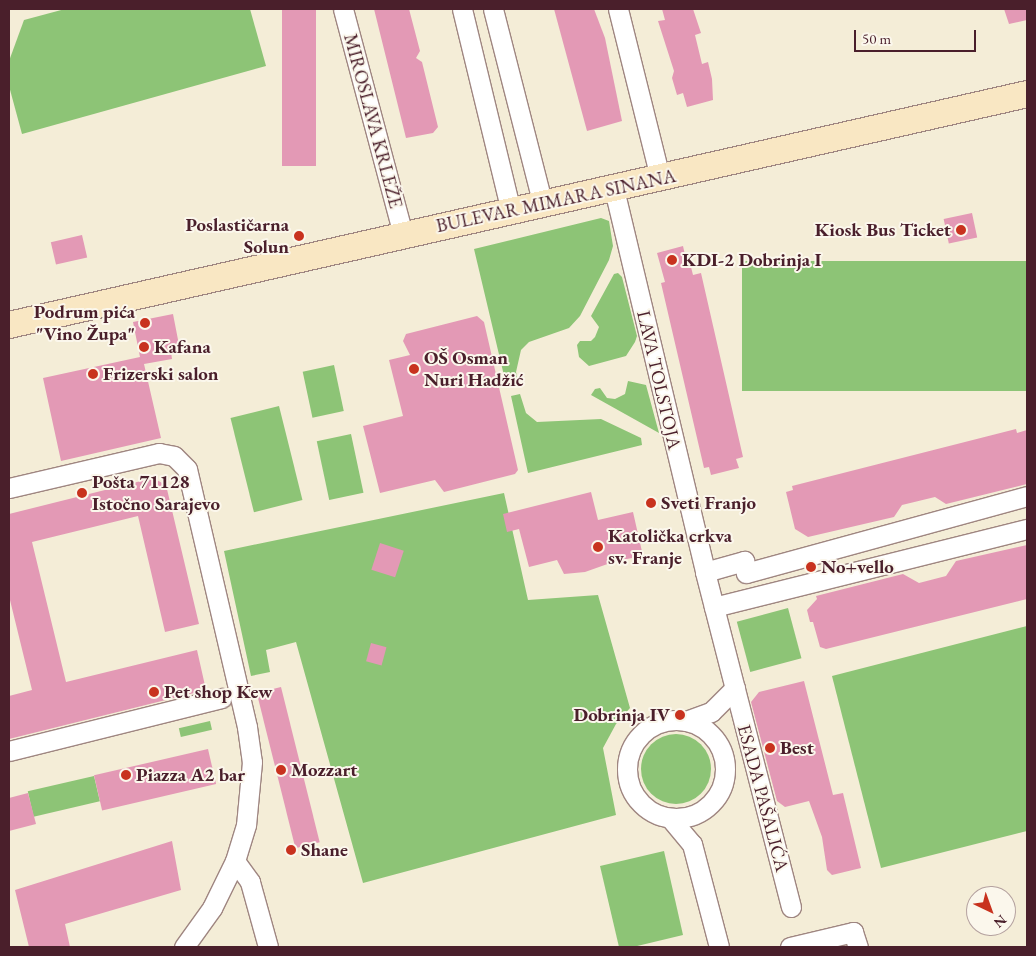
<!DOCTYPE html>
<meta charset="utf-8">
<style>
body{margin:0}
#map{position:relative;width:1036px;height:956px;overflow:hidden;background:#f4edd7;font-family:"EB Garamond",serif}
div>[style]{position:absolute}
.green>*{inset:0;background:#8dc476;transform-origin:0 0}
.round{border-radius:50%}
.building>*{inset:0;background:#e399b5;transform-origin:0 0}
.roads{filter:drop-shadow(1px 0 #9f8681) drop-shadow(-1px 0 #9f8681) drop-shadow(0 1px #9f8681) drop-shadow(0 -1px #9f8681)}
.street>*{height:19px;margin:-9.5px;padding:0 9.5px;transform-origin:9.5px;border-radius:9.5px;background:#fff}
.street>.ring{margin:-9.5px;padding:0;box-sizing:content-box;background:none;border:19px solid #fff;border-radius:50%}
.secondary>*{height:26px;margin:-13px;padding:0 13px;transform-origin:13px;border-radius:13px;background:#f9e7c3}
.dots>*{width:14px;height:14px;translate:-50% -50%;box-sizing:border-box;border:2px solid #fbf7ec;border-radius:50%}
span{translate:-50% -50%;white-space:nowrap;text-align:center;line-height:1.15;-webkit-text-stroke:4px #fbf7ec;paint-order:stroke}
.street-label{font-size:19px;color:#4a1f2b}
.poi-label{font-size:19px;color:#4a1f2b;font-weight:700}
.right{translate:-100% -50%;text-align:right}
.left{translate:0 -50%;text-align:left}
.frame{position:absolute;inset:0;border:10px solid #4a1f2b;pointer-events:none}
.north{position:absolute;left:966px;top:886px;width:50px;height:50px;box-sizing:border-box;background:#fbf7ec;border:1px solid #b4a19f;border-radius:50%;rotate:138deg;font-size:14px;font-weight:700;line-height:20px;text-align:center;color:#4a1f2b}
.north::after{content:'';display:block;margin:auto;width:18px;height:22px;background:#c8321e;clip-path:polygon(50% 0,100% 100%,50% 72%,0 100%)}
.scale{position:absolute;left:854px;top:30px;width:122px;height:22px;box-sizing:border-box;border:2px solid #4a1f2b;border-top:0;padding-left:6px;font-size:15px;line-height:18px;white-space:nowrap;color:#4a1f2b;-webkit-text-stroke:4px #fbf7ec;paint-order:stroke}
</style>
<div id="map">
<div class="green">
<i style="clip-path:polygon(65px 9px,250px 9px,266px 66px,22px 134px,9px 86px,9px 61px,24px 20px)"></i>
<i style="clip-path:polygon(601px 218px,609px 221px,613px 246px,609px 260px,580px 316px,569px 328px,529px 342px,521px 350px,516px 372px,518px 381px,506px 384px,474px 249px)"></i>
<i style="left:1027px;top:261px;width:130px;height:285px;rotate:90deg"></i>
<i style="clip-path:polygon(618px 273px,622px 277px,637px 336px,635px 342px,626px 356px,589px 366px,579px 357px,577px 345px,580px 341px,591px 341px,595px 337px,599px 327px,591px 316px,614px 274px)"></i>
<i style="left:334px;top:365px;width:47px;height:32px;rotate:78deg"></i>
<i style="clip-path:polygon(628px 381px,646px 385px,659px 433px,591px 395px,595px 389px,600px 388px,607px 398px,615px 399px,625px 394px)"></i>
<i style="clip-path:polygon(520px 394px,526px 413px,537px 422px,601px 419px,641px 438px,642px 445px,528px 473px,511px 396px)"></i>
<i style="left:279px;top:406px;width:97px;height:50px;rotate:76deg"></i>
<i style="left:351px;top:434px;width:60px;height:35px;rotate:78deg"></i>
<i style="clip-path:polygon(504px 493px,528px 600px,598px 595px,630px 708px,616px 724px,603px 748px,616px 815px,363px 883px,296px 642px,266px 650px,270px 672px,251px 676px,224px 551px)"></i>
<i style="left:788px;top:608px;width:52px;height:53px;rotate:75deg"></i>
<i style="clip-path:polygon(1027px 626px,1027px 831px,881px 868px,832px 676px)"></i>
<i style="left:210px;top:721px;width:9px;height:32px;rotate:77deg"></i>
<i class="round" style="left:641px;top:734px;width:70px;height:70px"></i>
<i style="left:94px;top:776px;width:26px;height:68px;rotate:77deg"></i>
<i style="clip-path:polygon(664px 851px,683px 935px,633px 947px,619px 947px,600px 866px)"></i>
</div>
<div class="building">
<i style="left:282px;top:9px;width:34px;height:157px"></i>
<i style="clip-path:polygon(374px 9px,409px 9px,420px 51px,416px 58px,422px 62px,438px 127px,433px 133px,406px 138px)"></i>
<i style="clip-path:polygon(554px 9px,594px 9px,605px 38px,622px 121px,587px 131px)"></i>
<i style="clip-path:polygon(662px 9px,693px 9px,701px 33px,695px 35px,702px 64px,708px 62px,712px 79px,713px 100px,687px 107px,683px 93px,677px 95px,672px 78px,674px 71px,658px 21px,665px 20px)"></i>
<i style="clip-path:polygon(1004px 9px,1027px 9px,1027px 20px,1009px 24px)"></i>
<i style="left:972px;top:213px;width:25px;height:29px;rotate:78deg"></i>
<i style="left:82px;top:235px;width:23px;height:32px;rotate:77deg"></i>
<i style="clip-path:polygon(683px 246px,688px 268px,691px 267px,693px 275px,701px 273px,743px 457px,736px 459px,739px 468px,711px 475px,709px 467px,704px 468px,661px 283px,665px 282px,657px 253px)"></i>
<i style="clip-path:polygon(173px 314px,180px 350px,171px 352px,172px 359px,144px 364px,161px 438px,61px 461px,43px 378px,140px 357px,133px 322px)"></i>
<i style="clip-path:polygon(477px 316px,484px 322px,518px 470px,515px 474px,444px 492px,435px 480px,380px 493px,363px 426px,403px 416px,389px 360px,410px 355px,403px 341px,406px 334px)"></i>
<i style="clip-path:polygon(1016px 429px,1017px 433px,1027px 430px,1027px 484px,946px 504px,935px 497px,902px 505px,894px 517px,808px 537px,795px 529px,786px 492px,793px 490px,792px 486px)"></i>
<i style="clip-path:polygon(153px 478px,166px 485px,199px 624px,165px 632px,138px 516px,32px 542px,66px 682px,197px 650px,206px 690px,9px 739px,9px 696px,32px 690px,9px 596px,9px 514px)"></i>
<i style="clip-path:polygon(591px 492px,598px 520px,633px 512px,643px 556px,616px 561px,585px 572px,564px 574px,557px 560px,529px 567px,519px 529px,507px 532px,503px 514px)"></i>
<i style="left:380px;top:543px;width:25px;height:28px;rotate:18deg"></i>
<i style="clip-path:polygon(1027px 545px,1027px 599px,826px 649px,820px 647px,813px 622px,810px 622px,807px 610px,817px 599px,816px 596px,903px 574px,919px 583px,946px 576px,956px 561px)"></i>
<i style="left:371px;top:643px;width:16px;height:19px;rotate:15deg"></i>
<i style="clip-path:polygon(804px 681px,833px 795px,843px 793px,861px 868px,832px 875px,827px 870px,822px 837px,809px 801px,785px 807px,777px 801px,751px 702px,759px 692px)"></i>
<i style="left:281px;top:687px;width:160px;height:25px;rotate:76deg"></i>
<i style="left:208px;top:749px;width:36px;height:117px;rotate:77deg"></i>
<i style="clip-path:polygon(28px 793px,36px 824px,9px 831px,9px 798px)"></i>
<i style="clip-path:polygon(172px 841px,181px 890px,65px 924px,70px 947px,29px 947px,15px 890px)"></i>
</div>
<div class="roads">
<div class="street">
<i style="left:343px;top:9px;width:233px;rotate:75.1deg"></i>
<i style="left:462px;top:9px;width:209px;rotate:76.4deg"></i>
<i style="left:493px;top:9px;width:202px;rotate:75.7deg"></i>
<i style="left:618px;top:9px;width:174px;rotate:76deg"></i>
<i style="left:614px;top:189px;width:394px;rotate:76.6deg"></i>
<i style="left:9px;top:488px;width:154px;rotate:-13.1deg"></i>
<i style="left:159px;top:453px;width:15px;rotate:11deg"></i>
<i style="left:174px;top:456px;width:18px;rotate:45deg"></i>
<i style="left:187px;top:469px;width:265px;rotate:76.9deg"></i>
<i style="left:247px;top:727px;width:35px;rotate:82deg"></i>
<i style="left:252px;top:762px;width:63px;rotate:95.4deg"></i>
<i style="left:246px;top:825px;width:38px;rotate:107deg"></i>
<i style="left:235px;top:861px;width:52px;rotate:116.1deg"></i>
<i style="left:212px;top:908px;width:48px;rotate:125.7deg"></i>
<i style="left:714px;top:607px;width:323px;rotate:-14deg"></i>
<i class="ring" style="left:627px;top:720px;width:79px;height:79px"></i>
<i style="left:686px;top:721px;width:27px;rotate:-20deg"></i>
<i style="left:711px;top:712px;width:34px;rotate:-45deg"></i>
<i style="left:9px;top:751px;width:219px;rotate:-14deg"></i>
<i style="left:670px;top:818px;width:34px;rotate:50deg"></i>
<i style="left:692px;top:844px;width:106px;rotate:75.3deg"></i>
<i style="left:235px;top:861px;width:26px;rotate:54deg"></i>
<i style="left:250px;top:882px;width:67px;rotate:74.5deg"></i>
<i style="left:791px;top:907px;width:346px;rotate:-104.4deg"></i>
<i style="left:705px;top:572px;width:41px;rotate:-15.8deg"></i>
<i style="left:744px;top:561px;width:12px;rotate:81deg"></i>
<i style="left:746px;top:573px;width:291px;rotate:-15.3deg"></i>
<i style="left:790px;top:947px;width:65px;rotate:-13.4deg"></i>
<i style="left:853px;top:932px;width:16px;rotate:72deg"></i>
</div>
<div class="secondary">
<i style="left:9px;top:325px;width:1044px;rotate:-12.78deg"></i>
</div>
</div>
<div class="dots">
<i style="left:961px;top:230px;background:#c8321e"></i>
<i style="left:299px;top:236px;background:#c8321e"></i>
<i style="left:672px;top:260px;background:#c8321e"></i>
<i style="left:145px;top:323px;background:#c8321e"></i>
<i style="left:144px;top:347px;background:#c8321e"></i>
<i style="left:414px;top:369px;background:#c8321e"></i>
<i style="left:93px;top:374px;background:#c8321e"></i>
<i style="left:82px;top:493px;background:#c8321e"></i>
<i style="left:651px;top:503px;background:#c8321e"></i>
<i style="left:598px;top:547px;background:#c8321e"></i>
<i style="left:811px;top:567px;background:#c8321e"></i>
<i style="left:154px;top:692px;background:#c8321e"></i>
<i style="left:680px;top:715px;background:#c8321e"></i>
<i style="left:770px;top:748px;background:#c8321e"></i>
<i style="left:281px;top:770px;background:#c8321e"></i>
<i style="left:126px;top:775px;background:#c8321e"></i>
<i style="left:291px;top:850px;background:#c8321e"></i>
</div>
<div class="street-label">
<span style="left:373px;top:121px;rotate:75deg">MIROSLAVA KRLEŽE</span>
<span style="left:556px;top:201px;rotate:-12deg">BULEVAR MIMARA SINANA</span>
<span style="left:659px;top:380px;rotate:77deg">LAVA TOLSTOJA</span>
<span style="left:763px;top:798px;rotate:75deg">ESADA PAŠALIĆA</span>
</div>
<div class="poi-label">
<span class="right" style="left:289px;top:236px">Poslastičarna<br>Solun</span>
<span class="right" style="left:951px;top:230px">Kiosk Bus Ticket</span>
<span class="left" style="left:682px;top:260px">KDI-2 Dobrinja I</span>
<span class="right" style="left:135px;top:323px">Podrum pića<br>"Vino Župa"</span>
<span class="left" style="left:154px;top:347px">Kafana</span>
<span class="left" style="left:424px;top:369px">OŠ Osman<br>Nuri Hadžić</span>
<span class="left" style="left:103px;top:374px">Frizerski salon</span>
<span class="left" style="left:92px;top:493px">Pošta 71128<br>Istočno Sarajevo</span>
<span class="left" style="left:661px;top:503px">Sveti Franjo</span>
<span class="left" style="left:608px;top:547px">Katolička crkva<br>sv. Franje</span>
<span class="left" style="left:821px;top:567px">No+vello</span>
<span class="left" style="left:164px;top:692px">Pet shop Kew</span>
<span class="right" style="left:670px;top:715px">Dobrinja IV</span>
<span class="left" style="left:780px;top:748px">Best</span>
<span class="left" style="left:291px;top:770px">Mozzart</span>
<span class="left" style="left:136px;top:775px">Piazza A2 bar</span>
<span class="left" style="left:301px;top:850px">Shane</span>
</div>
<div class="frame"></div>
<div class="north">N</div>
<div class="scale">50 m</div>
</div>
